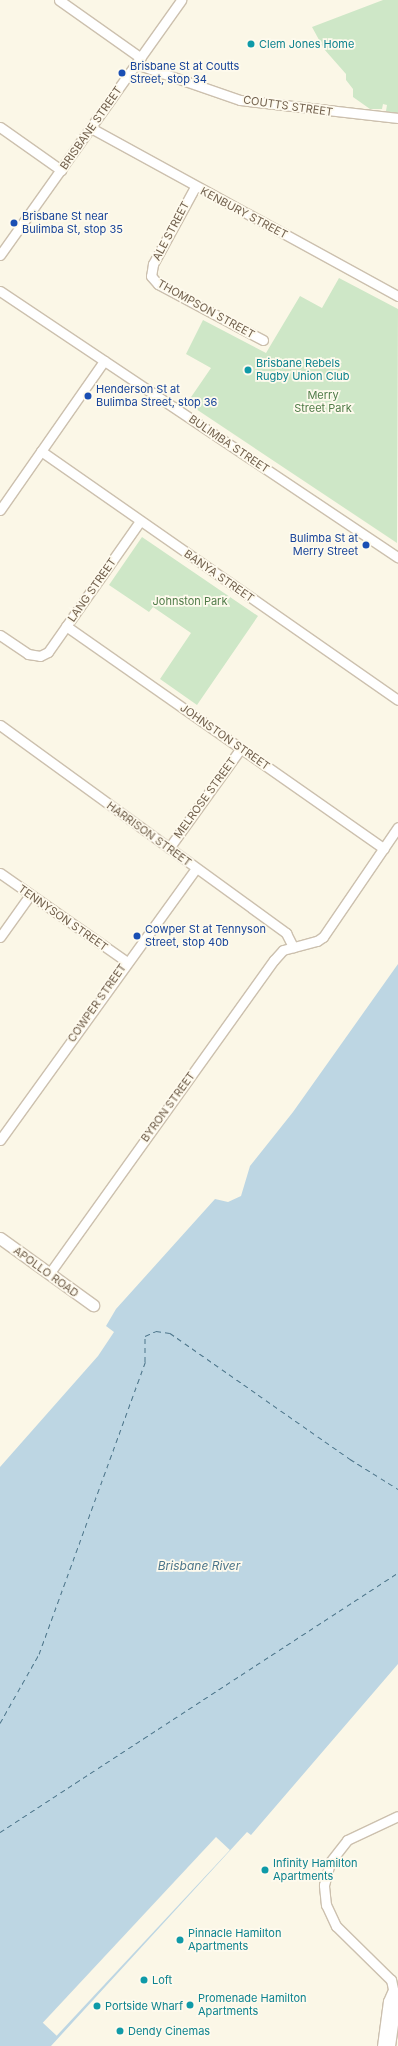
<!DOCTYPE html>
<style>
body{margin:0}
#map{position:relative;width:398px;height:2046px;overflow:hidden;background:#fbf7e7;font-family:Inter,sans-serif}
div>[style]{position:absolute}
.green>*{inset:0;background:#cee7c7}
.water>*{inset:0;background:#bdd6e3}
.pier>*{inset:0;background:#fbf7e7;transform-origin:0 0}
.ferry>*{height:1px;margin-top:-0.5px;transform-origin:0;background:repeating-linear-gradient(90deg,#4c758a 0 5px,transparent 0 9px)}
.roads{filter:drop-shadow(1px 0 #ccc0ae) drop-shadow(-1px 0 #ccc0ae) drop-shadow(0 1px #ccc0ae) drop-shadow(0 -1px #ccc0ae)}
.minor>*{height:9px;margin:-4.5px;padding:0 4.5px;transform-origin:4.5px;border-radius:4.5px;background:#fff}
.tertiary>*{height:11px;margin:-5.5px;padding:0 5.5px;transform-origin:5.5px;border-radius:5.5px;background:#fff}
.dots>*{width:11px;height:11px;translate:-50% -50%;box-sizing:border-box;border:2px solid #fefaed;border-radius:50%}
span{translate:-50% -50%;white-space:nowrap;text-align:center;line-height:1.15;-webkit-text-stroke:3.5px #fefaed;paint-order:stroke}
.culture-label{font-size:11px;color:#0d838f}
.left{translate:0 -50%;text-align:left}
.transit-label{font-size:11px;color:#164399}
.right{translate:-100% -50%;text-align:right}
.street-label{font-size:11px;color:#72614e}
.park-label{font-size:11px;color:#507c49}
.water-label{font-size:12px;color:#4c758a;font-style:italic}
</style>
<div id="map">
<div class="green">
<i style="clip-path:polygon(383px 0,398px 0,398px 115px,386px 111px,387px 105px,383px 104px,382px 109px,370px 109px,353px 97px,353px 89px,346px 80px,346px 74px,324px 49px,312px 27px)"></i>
<i style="clip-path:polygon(339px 278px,398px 309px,397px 543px,187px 403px,211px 368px,186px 354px,203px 320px,266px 353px,300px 296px,322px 308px)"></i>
<i style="clip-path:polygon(142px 537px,258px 616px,197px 705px,160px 679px,191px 633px,153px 607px,149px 612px,109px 585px)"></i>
</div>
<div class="water">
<i style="clip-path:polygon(398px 964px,398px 1664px,251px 1835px,247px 1832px,51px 2046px,0 2046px,0 1467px,98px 1356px,114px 1332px,106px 1326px,116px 1309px,215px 1199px,228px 1202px,241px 1196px,250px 1166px,293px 1112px)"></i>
</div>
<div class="pier">
<i style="left:216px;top:1837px;width:19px;height:254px;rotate:43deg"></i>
</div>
<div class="ferry">
<i style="left:0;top:1723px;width:79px;rotate:-60.5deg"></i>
<i style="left:39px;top:1654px;width:311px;rotate:-70deg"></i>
<i style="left:145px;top:1362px;width:26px;rotate:-90deg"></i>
<i style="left:145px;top:1336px;width:12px;rotate:-24deg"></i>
<i style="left:156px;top:1331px;width:14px;rotate:8deg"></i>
<i style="left:170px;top:1333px;width:220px;rotate:35deg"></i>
<i style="left:350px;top:1459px;width:57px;rotate:32deg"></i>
<i style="left:0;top:1832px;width:475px;rotate:-33.1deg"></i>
</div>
<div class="roads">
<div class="minor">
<i style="left:59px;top:0;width:100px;rotate:35.3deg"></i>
<i style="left:136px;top:64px;width:110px;rotate:19.1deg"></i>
<i style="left:240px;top:100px;width:159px;rotate:6.5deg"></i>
<i style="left:0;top:127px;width:75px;rotate:35.2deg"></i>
<i style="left:91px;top:128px;width:350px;rotate:28.7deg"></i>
<i style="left:195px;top:187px;width:88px;rotate:118.6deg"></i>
<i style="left:153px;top:264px;width:12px;rotate:99deg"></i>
<i style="left:151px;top:276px;width:11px;rotate:49deg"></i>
<i style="left:158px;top:284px;width:119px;rotate:28.1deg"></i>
<i style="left:0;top:255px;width:313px;rotate:-54.6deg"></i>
<i style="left:0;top:291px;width:479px;rotate:33.8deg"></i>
<i style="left:41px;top:451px;width:435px;rotate:34.9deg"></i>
<i style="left:0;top:510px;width:182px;rotate:-55.1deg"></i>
<i style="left:66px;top:626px;width:388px;rotate:35deg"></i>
<i style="left:0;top:635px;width:34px;rotate:34deg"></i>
<i style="left:28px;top:654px;width:12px;rotate:9deg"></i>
<i style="left:40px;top:656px;width:9px;rotate:-27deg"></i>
<i style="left:48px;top:652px;width:160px;rotate:-54.9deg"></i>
<i style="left:0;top:725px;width:354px;rotate:36deg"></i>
<i style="left:286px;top:933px;width:16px;rotate:63deg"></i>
<i style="left:169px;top:848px;width:123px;rotate:-54.2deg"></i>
<i style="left:0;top:873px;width:155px;rotate:35deg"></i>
<i style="left:0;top:937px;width:52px;rotate:-54.5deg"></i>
<i style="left:0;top:1140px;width:335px;rotate:-54.2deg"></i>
<i style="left:49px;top:1274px;width:386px;rotate:-54.4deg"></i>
<i style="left:274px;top:960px;width:13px;rotate:-48deg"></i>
<i style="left:283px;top:950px;width:35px;rotate:-15deg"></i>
<i style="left:317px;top:941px;width:7px;rotate:-34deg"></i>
<i style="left:323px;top:937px;width:133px;rotate:-55.7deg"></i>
<i style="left:382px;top:2046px;width:45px;rotate:-82.4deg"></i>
<i style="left:388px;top:2001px;width:12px;rotate:-66deg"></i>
<i style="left:390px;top:2046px;width:43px;rotate:-82.1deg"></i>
<i style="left:396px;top:2003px;width:24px;rotate:-102deg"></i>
<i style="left:391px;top:1980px;width:77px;rotate:-135.5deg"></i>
<i style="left:336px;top:1926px;width:23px;rotate:-115deg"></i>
<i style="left:326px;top:1905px;width:20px;rotate:-96deg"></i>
<i style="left:324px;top:1885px;width:24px;rotate:-75deg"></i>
<i style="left:330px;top:1862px;width:28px;rotate:-52deg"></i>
<i style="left:347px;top:1840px;width:56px;rotate:-25.2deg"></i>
</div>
<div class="tertiary">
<i style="left:0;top:1238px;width:115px;rotate:35.8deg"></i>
</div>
</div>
<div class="dots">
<i style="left:251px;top:44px;background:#0f9aa8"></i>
<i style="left:122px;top:73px;background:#1a4fb4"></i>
<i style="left:14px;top:223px;background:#1a4fb4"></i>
<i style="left:248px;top:370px;background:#0f9aa8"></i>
<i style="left:88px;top:396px;background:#1a4fb4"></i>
<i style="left:366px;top:545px;background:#1a4fb4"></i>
<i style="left:137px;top:936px;background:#1a4fb4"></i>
<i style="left:265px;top:1870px;background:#0f9aa8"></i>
<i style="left:180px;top:1940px;background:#0f9aa8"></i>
<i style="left:144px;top:1980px;background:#0f9aa8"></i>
<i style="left:190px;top:2005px;background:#0f9aa8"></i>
<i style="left:97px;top:2006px;background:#0f9aa8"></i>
<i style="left:120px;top:2031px;background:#0f9aa8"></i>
</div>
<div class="culture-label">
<span class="left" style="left:259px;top:44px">Clem Jones Home</span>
<span class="left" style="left:256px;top:370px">Brisbane Rebels<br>Rugby Union Club</span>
<span class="left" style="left:273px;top:1870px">Infinity Hamilton<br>Apartments</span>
<span class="left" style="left:188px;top:1940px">Pinnacle Hamilton<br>Apartments</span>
<span class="left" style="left:152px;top:1980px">Loft</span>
<span class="left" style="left:198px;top:2005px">Promenade Hamilton<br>Apartments</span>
<span class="left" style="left:105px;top:2006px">Portside Wharf</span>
<span class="left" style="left:128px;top:2031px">Dendy Cinemas</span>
</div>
<div class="transit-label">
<span class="left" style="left:130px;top:73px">Brisbane St at Coutts<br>Street, stop 34</span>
<span class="left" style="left:22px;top:223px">Brisbane St near<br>Bulimba St, stop 35</span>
<span class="left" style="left:96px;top:396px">Henderson St at<br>Bulimba Street, stop 36</span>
<span class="right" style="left:358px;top:545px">Bulimba St at<br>Merry Street</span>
<span class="left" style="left:145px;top:936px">Cowper St at Tennyson<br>Street, stop 40b</span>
</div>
<div class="street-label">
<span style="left:288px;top:106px;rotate:8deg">COUTTS STREET</span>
<span style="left:91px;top:128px;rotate:-55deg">BRISBANE STREET</span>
<span style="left:244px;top:213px;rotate:28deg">KENBURY STREET</span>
<span style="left:171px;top:231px;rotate:-62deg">ALE STREET</span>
<span style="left:206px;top:309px;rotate:29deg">THOMPSON STREET</span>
<span style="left:229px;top:444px;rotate:34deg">BULIMBA STREET</span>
<span style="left:219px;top:576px;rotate:35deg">BANYA STREET</span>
<span style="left:92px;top:590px;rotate:-55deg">LANG STREET</span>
<span style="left:225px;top:737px;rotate:35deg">JOHNSTON STREET</span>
<span style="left:205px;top:798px;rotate:-54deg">MELROSE STREET</span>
<span style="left:149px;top:834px;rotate:36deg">HARRISON STREET</span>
<span style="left:63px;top:918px;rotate:35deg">TENNYSON STREET</span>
<span style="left:97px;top:1003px;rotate:-55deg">COWPER STREET</span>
<span style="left:168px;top:1107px;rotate:-54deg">BYRON STREET</span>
<span style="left:46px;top:1272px;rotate:36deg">APOLLO ROAD</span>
</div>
<div class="park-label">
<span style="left:323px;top:402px">Merry<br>Street Park</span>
<span style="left:190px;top:601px">Johnston Park</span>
</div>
<div class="water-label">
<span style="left:199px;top:1566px">Brisbane River</span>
</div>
</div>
